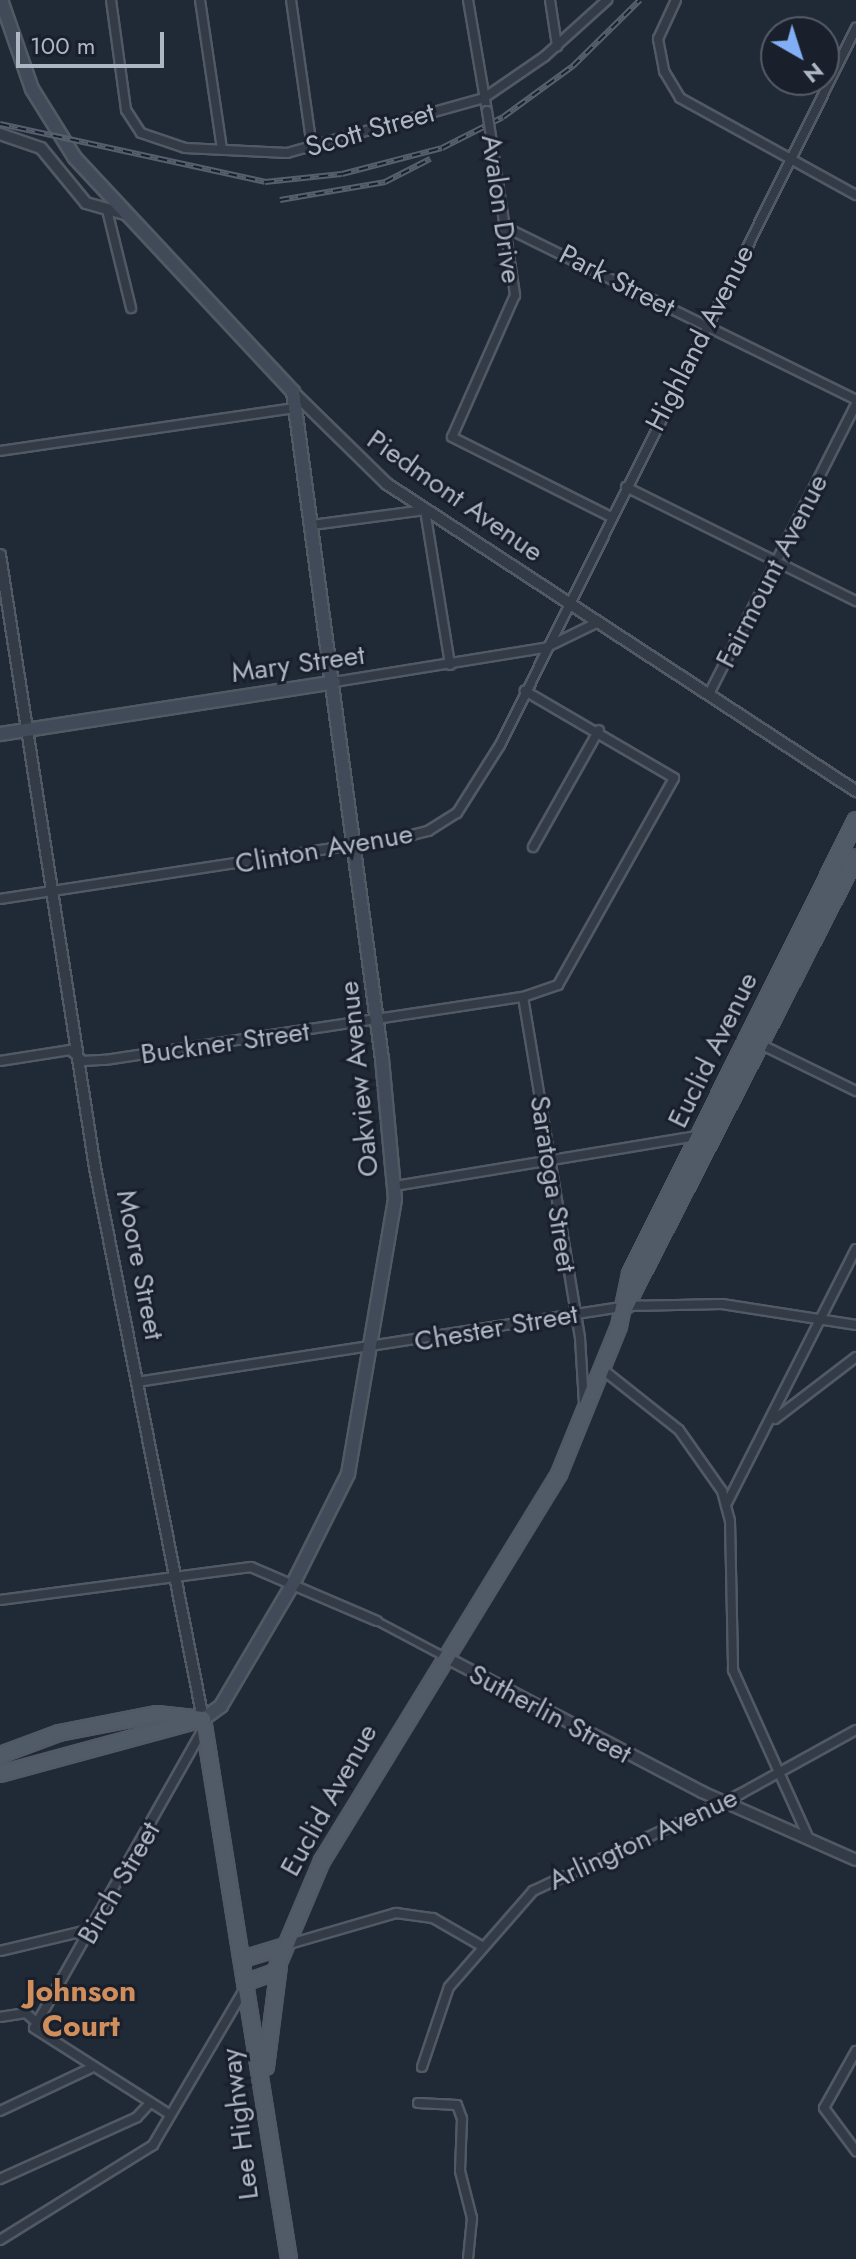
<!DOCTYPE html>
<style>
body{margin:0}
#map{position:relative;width:856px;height:2259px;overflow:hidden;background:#202936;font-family:Jost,sans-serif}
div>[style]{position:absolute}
.roads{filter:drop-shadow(2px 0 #515964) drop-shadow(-2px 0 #515964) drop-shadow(0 2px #515964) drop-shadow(0 -2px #515964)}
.pedestrian>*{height:6px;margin:-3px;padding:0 3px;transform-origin:3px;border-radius:3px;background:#333b46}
.minor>*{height:8px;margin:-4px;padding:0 4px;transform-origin:4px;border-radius:4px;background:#333b46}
.tertiary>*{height:10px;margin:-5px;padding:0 5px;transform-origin:5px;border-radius:5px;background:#333b46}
.secondary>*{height:12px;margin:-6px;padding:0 6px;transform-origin:6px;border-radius:6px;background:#414a59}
.primary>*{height:14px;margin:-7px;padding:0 7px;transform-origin:7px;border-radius:7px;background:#515a67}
.rail>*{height:6px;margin-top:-3px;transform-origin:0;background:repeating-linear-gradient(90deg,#19202b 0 9px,#555f6e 0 18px);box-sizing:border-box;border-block:2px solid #555f6e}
.bridges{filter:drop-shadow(2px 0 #515964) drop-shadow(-2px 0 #515964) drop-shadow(0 2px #515964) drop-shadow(0 -2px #515964)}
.minor-bridge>*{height:8px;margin:-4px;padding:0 4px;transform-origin:4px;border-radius:4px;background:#333b46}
span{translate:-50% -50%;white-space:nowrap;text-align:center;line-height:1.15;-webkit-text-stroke:6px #19202b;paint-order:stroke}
.street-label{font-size:28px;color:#adb6c3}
.neighbourhood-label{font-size:30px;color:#d08e5c;font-weight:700}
.north{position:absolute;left:760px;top:16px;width:80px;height:80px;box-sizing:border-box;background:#19202b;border:2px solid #545c68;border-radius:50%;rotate:141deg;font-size:22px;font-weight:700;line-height:32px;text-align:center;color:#adb6c3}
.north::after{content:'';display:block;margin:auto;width:28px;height:36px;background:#81aef5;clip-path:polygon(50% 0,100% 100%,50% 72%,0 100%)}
.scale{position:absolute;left:16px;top:32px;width:148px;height:36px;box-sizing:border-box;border:4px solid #adb6c3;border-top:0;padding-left:10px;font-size:24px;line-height:28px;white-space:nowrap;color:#adb6c3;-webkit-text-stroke:6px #19202b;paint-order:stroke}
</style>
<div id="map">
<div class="roads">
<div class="pedestrian">
<i style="left:377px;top:1621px;width:75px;rotate:27.9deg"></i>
</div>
<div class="minor">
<i style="left:111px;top:0;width:111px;rotate:82.2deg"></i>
<i style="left:126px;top:110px;width:27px;rotate:57deg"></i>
<i style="left:141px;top:133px;width:46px;rotate:18.8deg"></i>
<i style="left:185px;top:148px;width:102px;rotate:2.8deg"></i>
<i style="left:287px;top:153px;width:205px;rotate:-15.6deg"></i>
<i style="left:484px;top:98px;width:74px;rotate:-34.5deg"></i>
<i style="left:545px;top:56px;width:84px;rotate:-42.1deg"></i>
<i style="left:200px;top:0;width:151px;rotate:81.6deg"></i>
<i style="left:291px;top:0;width:148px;rotate:81.9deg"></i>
<i style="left:468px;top:0;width:113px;rotate:80.3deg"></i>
<i style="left:550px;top:0;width:47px;rotate:81.3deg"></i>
<i style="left:676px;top:0;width:43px;rotate:114.8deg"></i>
<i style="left:658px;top:39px;width:33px;rotate:79deg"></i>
<i style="left:664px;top:71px;width:31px;rotate:59deg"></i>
<i style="left:680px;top:98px;width:201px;rotate:28.9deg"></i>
<i style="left:493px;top:149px;width:148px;rotate:81.4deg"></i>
<i style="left:515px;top:295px;width:155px;rotate:113.9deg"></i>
<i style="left:452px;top:437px;width:178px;rotate:26.7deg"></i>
<i style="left:107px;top:210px;width:101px;rotate:76.2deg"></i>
<i style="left:507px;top:228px;width:389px;rotate:26.2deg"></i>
<i style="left:0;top:451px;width:299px;rotate:-8.3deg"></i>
<i style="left:626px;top:487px;width:257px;rotate:26.4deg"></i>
<i style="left:312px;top:525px;width:114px;rotate:-7.6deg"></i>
<i style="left:425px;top:510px;width:157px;rotate:80.8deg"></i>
<i style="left:334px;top:682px;width:214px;rotate:-9.2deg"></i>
<i style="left:545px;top:648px;width:59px;rotate:-26.1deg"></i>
<i style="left:709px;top:694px;width:325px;rotate:-63.1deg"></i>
<i style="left:533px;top:847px;width:134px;rotate:-60.6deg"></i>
<i style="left:0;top:899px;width:405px;rotate:-8.7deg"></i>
<i style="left:400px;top:838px;width:29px;rotate:-14deg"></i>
<i style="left:428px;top:831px;width:34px;rotate:-32deg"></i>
<i style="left:457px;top:813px;width:80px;rotate:-57.7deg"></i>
<i style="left:500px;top:745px;width:801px;rotate:-63.59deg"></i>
<i style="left:523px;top:997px;width:346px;rotate:80.5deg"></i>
<i style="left:580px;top:1338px;width:65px;rotate:86.5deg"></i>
<i style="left:760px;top:1044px;width:107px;rotate:26.1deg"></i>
<i style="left:0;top:1061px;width:71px;rotate:-8.9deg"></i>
<i style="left:70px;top:1050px;width:17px;rotate:40deg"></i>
<i style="left:83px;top:1061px;width:22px;rotate:-3deg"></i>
<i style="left:105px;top:1060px;width:423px;rotate:-8.6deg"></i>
<i style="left:523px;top:997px;width:37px;rotate:-19deg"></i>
<i style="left:558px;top:985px;width:237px;rotate:-60.7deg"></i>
<i style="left:674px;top:778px;width:173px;rotate:-149.7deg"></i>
<i style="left:395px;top:1186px;width:311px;rotate:-9.4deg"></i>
<i style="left:602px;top:1369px;width:98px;rotate:38.4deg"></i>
<i style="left:679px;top:1430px;width:75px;rotate:54.8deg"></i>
<i style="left:722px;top:1491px;width:31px;rotate:75deg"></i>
<i style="left:730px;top:1521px;width:149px;rotate:88.8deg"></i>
<i style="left:733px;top:1670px;width:185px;rotate:65.8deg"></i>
<i style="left:137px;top:1382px;width:495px;rotate:-8.8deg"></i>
<i style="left:626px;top:1306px;width:96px;rotate:-1.2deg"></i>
<i style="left:722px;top:1304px;width:136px;rotate:8.9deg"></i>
<i style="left:775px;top:1419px;width:102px;rotate:-37.4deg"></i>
<i style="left:726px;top:1505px;width:287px;rotate:-63.1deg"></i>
<i style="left:0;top:1600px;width:253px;rotate:-7.5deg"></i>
<i style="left:251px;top:1567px;width:137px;rotate:23.2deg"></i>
<i style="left:286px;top:1945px;width:115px;rotate:-16.2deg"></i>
<i style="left:396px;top:1913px;width:37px;rotate:8deg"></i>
<i style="left:433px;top:1918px;width:54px;rotate:29.9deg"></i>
<i style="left:0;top:1951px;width:95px;rotate:-13.4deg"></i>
<i style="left:0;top:2017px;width:26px;rotate:-9deg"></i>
<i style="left:26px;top:2013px;width:12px;rotate:42deg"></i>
<i style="left:856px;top:2051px;width:65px;rotate:119.3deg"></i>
<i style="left:824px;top:2108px;width:54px;rotate:53.3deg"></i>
<i style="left:422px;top:2067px;width:84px;rotate:-71.4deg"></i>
<i style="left:449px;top:1987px;width:128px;rotate:-48.8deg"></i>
<i style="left:533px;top:1891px;width:229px;rotate:-25.1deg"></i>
<i style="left:740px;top:1794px;width:132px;rotate:-28.9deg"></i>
<i style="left:418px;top:2103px;width:39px;rotate:3deg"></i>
<i style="left:457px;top:2105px;width:15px;rotate:70deg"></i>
<i style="left:462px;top:2119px;width:52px;rotate:92.2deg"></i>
<i style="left:460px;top:2171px;width:49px;rotate:75.7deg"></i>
<i style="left:472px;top:2218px;width:41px;rotate:95.6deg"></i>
<i style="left:0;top:2111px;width:101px;rotate:-25.3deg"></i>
<i style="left:169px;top:2114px;width:160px;rotate:-147.5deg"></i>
<i style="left:34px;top:2028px;width:341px;rotate:-60.5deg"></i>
<i style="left:0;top:2179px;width:150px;rotate:-24.3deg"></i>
<i style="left:137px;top:2117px;width:19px;rotate:-47deg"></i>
<i style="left:0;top:2240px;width:180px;rotate:-31.8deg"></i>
<i style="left:153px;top:2145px;width:182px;rotate:-59.6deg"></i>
</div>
<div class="tertiary">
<i style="left:0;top:134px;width:43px;rotate:18.9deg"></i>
<i style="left:41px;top:148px;width:71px;rotate:50.7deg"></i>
<i style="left:86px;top:203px;width:41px;rotate:15.8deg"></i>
<i style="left:293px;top:392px;width:132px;rotate:44.4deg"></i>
<i style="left:387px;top:484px;width:561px;rotate:33.21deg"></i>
<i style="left:0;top:555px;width:620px;rotate:81.19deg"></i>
<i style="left:95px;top:1168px;width:561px;rotate:78.91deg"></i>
<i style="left:443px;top:1656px;width:293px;rotate:27.7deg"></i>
<i style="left:702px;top:1792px;width:168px;rotate:23.8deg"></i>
</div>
<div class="secondary">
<i style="left:1px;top:0;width:94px;rotate:70.8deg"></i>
<i style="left:32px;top:89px;width:81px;rotate:58.1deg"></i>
<i style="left:75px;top:158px;width:320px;rotate:47deg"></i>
<i style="left:293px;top:392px;width:673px;rotate:82.4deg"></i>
<i style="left:382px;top:1059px;width:141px;rotate:84.7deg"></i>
<i style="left:395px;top:1199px;width:279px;rotate:99.7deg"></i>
<i style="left:348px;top:1474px;width:121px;rotate:116.6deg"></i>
<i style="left:294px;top:1582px;width:144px;rotate:120.5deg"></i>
<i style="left:221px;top:1706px;width:22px;rotate:144deg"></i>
<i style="left:0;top:734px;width:338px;rotate:-8.8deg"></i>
</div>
<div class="primary">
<i style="left:626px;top:1306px;width:504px;rotate:-62.88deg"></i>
<i style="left:203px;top:1719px;width:547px;rotate:80.95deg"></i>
<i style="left:0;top:1755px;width:63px;rotate:-20.4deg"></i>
<i style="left:59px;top:1733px;width:100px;rotate:-11deg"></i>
<i style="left:157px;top:1714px;width:46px;rotate:6.2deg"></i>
<i style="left:0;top:1774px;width:210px;rotate:-15.2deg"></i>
<i style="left:246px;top:1958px;width:41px;rotate:-17.1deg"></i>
<i style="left:250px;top:1981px;width:27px;rotate:-20deg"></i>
<i style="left:275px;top:1972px;width:121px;rotate:-67.1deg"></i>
<i style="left:322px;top:1861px;width:454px;rotate:-58.5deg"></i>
<i style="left:559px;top:1474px;width:160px;rotate:-67.9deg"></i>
<i style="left:619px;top:1326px;width:53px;rotate:-78.1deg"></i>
<i style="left:630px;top:1274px;width:507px;rotate:-63.54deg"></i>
<i style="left:266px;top:2067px;width:103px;rotate:-82.7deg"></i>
</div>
</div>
<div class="rail">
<i style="left:0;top:124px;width:271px;rotate:12.3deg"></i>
<i style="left:265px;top:182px;width:77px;rotate:-5.9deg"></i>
<i style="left:342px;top:174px;width:103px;rotate:-14.6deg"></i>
<i style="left:442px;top:148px;width:68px;rotate:-26.9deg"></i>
<i style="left:503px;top:117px;width:87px;rotate:-36.1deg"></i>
<i style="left:573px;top:66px;width:94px;rotate:-44.6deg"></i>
<i style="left:280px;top:200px;width:107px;rotate:-9.7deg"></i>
<i style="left:385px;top:182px;width:51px;rotate:-27.1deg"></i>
</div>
<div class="bridges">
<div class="minor-bridge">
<i style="left:487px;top:111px;width:38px;rotate:81deg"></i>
</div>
</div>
<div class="street-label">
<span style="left:370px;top:130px;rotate:-16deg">Scott Street</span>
<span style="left:501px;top:209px;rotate:82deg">Avalon Drive</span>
<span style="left:617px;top:281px;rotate:27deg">Park Street</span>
<span style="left:700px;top:338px;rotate:-63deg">Highland Avenue</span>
<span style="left:455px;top:496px;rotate:35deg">Piedmont Avenue</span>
<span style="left:772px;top:571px;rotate:-63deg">Fairmount Avenue</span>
<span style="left:298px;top:664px;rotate:-8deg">Mary Street</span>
<span style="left:324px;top:849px;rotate:-10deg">Clinton Avenue</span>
<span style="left:225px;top:1043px;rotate:-8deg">Buckner Street</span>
<span style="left:713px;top:1050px;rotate:-64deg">Euclid Avenue</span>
<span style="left:359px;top:1079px;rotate:-96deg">Oakview Avenue</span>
<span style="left:553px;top:1184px;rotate:81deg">Saratoga Street</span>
<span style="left:140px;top:1265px;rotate:79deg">Moore Street</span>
<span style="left:496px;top:1328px;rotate:-10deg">Chester Street</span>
<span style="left:550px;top:1714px;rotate:28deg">Sutherlin Street</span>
<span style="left:329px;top:1800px;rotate:-61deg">Euclid Avenue</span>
<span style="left:643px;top:1839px;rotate:-25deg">Arlington Avenue</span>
<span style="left:119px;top:1883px;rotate:-60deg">Birch Street</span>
<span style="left:240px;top:2124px;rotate:-97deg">Lee Highway</span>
</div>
<div class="neighbourhood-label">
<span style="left:81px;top:2008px">Johnson<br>Court</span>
</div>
<div class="north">N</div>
<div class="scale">100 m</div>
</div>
